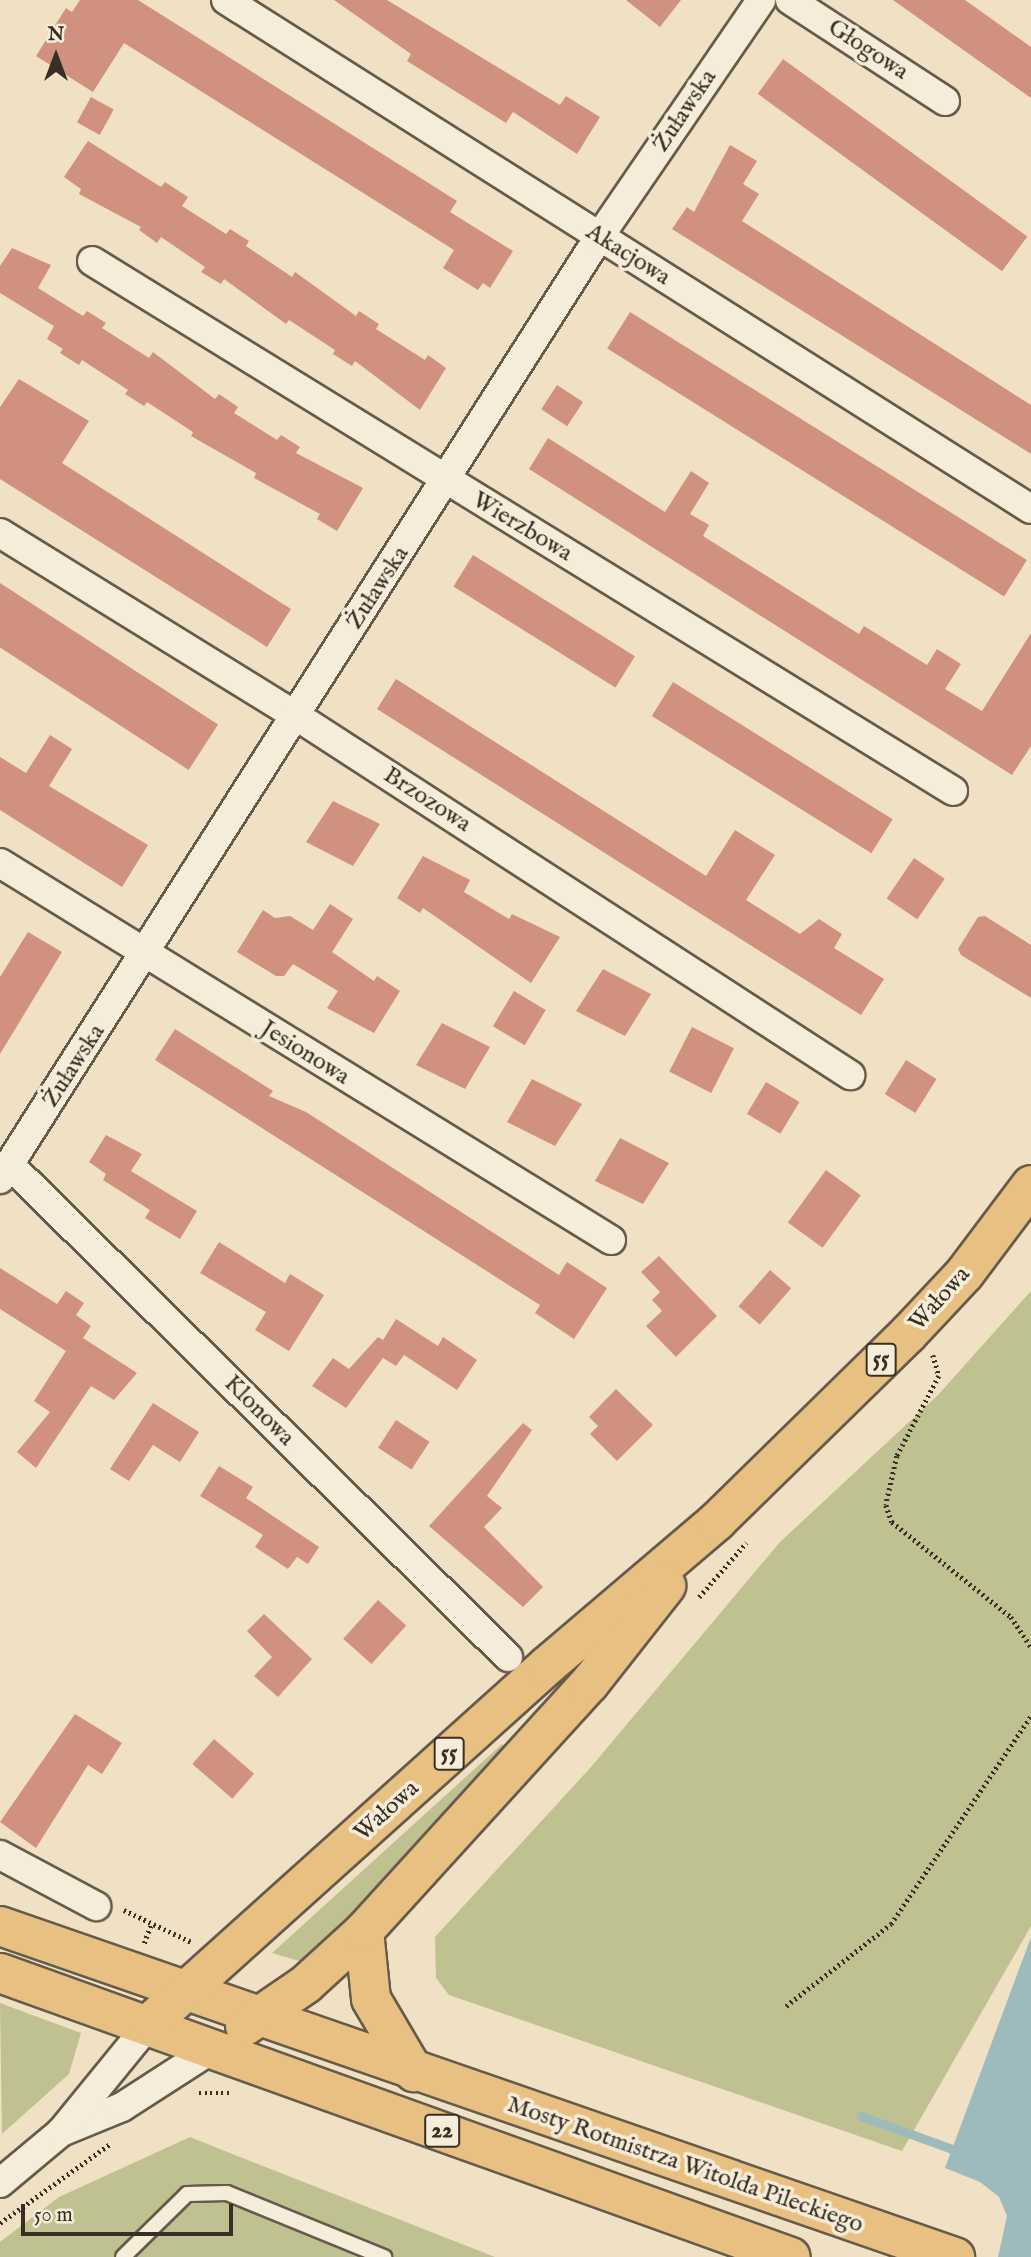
<!DOCTYPE html>
<meta charset="utf-8">
<style>
body{margin:0}
#map{position:relative;width:1031px;height:2257px;overflow:hidden;background:#f0e1c4;font-family:"IM FELL English",serif}
div>[style]{position:absolute}
.green>*{inset:0;background:#c0c190}
.water>*{inset:0;background:#9dbbbc}
.stream>*{height:9px;margin:-4.5px;padding:0 4.5px;transform-origin:4.5px;border-radius:4.5px;background:#9dbbbc}
.building>*{inset:0;background:#d1917f;transform-origin:0 0}
.path>*{height:4.5px;margin-top:-2.25px;transform-origin:0;background:repeating-linear-gradient(90deg,#382e23 0 2px,transparent 0 5.5px)}
.roads{filter:drop-shadow(2px 0 #665b4b) drop-shadow(-2px 0 #665b4b) drop-shadow(0 2px #665b4b) drop-shadow(0 -2px #665b4b)}
.lane>*{height:14px;margin:-7px;padding:0 7px;transform-origin:7px;border-radius:7px;background:#f5ecd9}
.street>*{height:28px;margin:-14px;padding:0 14px;transform-origin:14px;border-radius:14px;background:#f5ecd9}
.primary>*{height:38px;margin:-19px;padding:0 19px;transform-origin:19px;border-radius:19px;background:#e8c082}
span{translate:-50% -50%;white-space:nowrap;text-align:center;line-height:1.15;-webkit-text-stroke:7px #f5ecd9;paint-order:stroke}
.shield-label span{padding:2px 5px;background:#f5ecd9;border:2px solid;border-radius:5px;-webkit-text-stroke-width:0}
.shield-label{font-size:23px;color:#382e23;font-weight:700}
.street-label{font-size:24px;color:#382e23}
.north{position:absolute;left:21px;top:21px;width:70px;height:70px;-webkit-text-stroke:5px #f5ecd9;paint-order:stroke;rotate:0deg;font-size:19px;font-weight:700;line-height:28px;text-align:center;color:#382e23}
.north::after{content:'';display:block;margin:auto;width:24px;height:32px;background:#382e23;clip-path:polygon(50% 0,100% 100%,50% 72%,0 100%)}
.scale{position:absolute;left:21px;top:2204px;width:212px;height:32px;box-sizing:border-box;border:4px solid #382e23;border-top:0;padding-left:9px;font-size:21px;line-height:24px;white-space:nowrap;color:#382e23;-webkit-text-stroke:5px #f5ecd9;paint-order:stroke}
</style>
<div id="map">
<div class="green">
<i style="clip-path:polygon(1031px 1291px,1031px 1926px,902px 2151px,449px 1995px,436px 1978px,435px 1937px,591px 1767px,780px 1542px,938px 1395px)"></i>
<i style="clip-path:polygon(502px 1744px,512px 1754px,313px 1965px,272px 1953px)"></i>
<i style="clip-path:polygon(0 2003px,81px 2033px,69px 2074px,2px 2134px)"></i>
<i style="clip-path:polygon(190px 2137px,230px 2153px,495px 2257px,0 2257px,0 2242px,59px 2197px)"></i>
</div>
<div class="water">
<i style="clip-path:polygon(1031px 1937px,1031px 2257px,998px 2257px,1007px 2216px,999px 2197px,980px 2182px,945px 2168px)"></i>
</div>
<div class="stream">
<i style="left:861px;top:2116px;width:97px;rotate:19.9deg"></i>
</div>
<div class="building">
<i style="clip-path:polygon(80px 0,138px 0,457px 201px,450px 212px,513px 251px,490px 288px,483px 283px,478px 290px,443px 268px,454px 250px,124px 43px,93px 92px,36px 56px,66px 8px,72px 12px)"></i>
<i style="clip-path:polygon(334px 0,387px 0,560px 105px,566px 96px,600px 117px,577px 154px,513px 112px,506px 123px,407px 61px,411px 54px)"></i>
<i style="clip-path:polygon(626px 0,681px 0,660px 27px)"></i>
<i style="clip-path:polygon(893px 0,965px 0,1031px 47px,1031px 98px)"></i>
<i style="left:783px;top:59px;width:302px;height:43px;rotate:36deg"></i>
<i style="left:91px;top:97px;width:26px;height:29px;rotate:29deg"></i>
<i style="clip-path:polygon(88px 141px,161px 187px,165px 182px,188px 197px,182px 206px,226px 234px,230px 229px,249px 241px,246px 246px,292px 277px,295px 272px,356px 316px,359px 311px,379px 324px,376px 329px,425px 360px,428px 355px,446px 368px,420px 410px,355px 361px,352px 366px,333px 354px,335px 350px,289px 320px,286px 324px,224px 279px,221px 284px,201px 272px,205px 267px,161px 237px,157px 243px,139px 230px,141px 227px,79px 194px,81px 189px,64px 177px)"></i>
<i style="clip-path:polygon(730px 145px,757px 161px,743px 184px,759px 194px,742px 221px,1031px 405px,1031px 454px,672px 229px,687px 207px,694px 212px)"></i>
<i style="clip-path:polygon(12px 248px,51px 265px,38px 288px,83px 316px,87px 311px,106px 323px,102px 328px,149px 358px,153px 352px,215px 399px,219px 394px,238px 407px,234px 413px,277px 440px,281px 435px,300px 447px,296px 453px,363px 488px,337px 531px,317px 519px,320px 514px,254px 478px,256px 473px,191px 436px,193px 432px,147px 402px,144px 406px,125px 394px,128px 390px,82px 360px,79px 365px,60px 353px,63px 349px,47px 339px,54px 326px,0 293px,0 266px)"></i>
<i style="left:630px;top:312px;width:468px;height:43px;rotate:32deg"></i>
<i style="clip-path:polygon(19px 379px,89px 421px,62px 463px,291px 609px,267px 647px,0 479px,0 407px)"></i>
<i style="left:557px;top:385px;width:31px;height:29px;rotate:33deg"></i>
<i style="clip-path:polygon(548px 438px,665px 512px,691px 471px,709px 483px,690px 514px,709px 525px,703px 536px,859px 634px,864px 626px,927px 665px,937px 649px,961px 664px,945px 689px,982px 711px,1031px 633px,1031px 746px,1012px 775px,529px 469px)"></i>
<i style="left:473px;top:555px;width:191px;height:37px;rotate:32deg"></i>
<i style="left:0;top:583px;width:260px;height:54px;rotate:33deg"></i>
<i style="clip-path:polygon(396px 679px,706px 876px,735px 830px,775px 855px,746px 900px,800px 934px,819px 919px,842px 934px,834px 948px,884px 979px,861px 1015px,377px 709px)"></i>
<i style="left:673px;top:682px;width:259px;height:40px;rotate:32deg"></i>
<i style="clip-path:polygon(50px 735px,72px 749px,49px 786px,148px 845px,122px 887px,0 810px,0 757px,26px 773px)"></i>
<i style="clip-path:polygon(333px 801px,380px 824px,353px 866px,306px 842px)"></i>
<i style="clip-path:polygon(423px 856px,470px 880px,464px 892px,509px 919px,512px 914px,560px 937px,531px 983px,423px 908px,420px 913px,397px 898px)"></i>
<i style="left:914px;top:858px;width:37px;height:49px;rotate:34deg"></i>
<i style="clip-path:polygon(330px 904px,353px 919px,332px 952px,374px 981px,377px 976px,400px 991px,374px 1033px,327px 1008px,338px 991px,293px 964px,284px 976px,276px 976px,237px 952px,263px 910px,275px 918px,290px 916px,313px 930px)"></i>
<i style="clip-path:polygon(985px 916px,1031px 945px,1031px 998px,961px 955px,958px 949px,978px 917px)"></i>
<i style="clip-path:polygon(28px 932px,62px 952px,0 1054px,0 977px)"></i>
<i style="clip-path:polygon(603px 969px,651px 994px,625px 1036px,576px 1011px)"></i>
<i style="left:514px;top:991px;width:37px;height:41px;rotate:31deg"></i>
<i style="clip-path:polygon(442px 1023px,490px 1047px,465px 1089px,416px 1065px)"></i>
<i style="left:692px;top:1027px;width:47px;height:50px;rotate:27deg"></i>
<i style="clip-path:polygon(175px 1029px,273px 1091px,269px 1096px,306px 1112px,559px 1275px,567px 1262px,607px 1288px,574px 1339px,535px 1313px,540px 1305px,155px 1060px)"></i>
<i style="left:906px;top:1060px;width:36px;height:40px;rotate:32deg"></i>
<i style="clip-path:polygon(532px 1079px,582px 1104px,555px 1146px,507px 1122px)"></i>
<i style="left:766px;top:1082px;width:39px;height:37px;rotate:31deg"></i>
<i style="clip-path:polygon(106px 1135px,142px 1154px,131px 1171px,197px 1211px,180px 1239px,145px 1218px,150px 1210px,103px 1180px,106px 1174px,89px 1162px)"></i>
<i style="clip-path:polygon(620px 1138px,669px 1163px,643px 1204px,595px 1181px)"></i>
<i style="left:826px;top:1170px;width:43px;height:65px;rotate:36deg"></i>
<i style="clip-path:polygon(219px 1242px,285px 1283px,290px 1274px,324px 1295px,289px 1351px,255px 1330px,266px 1312px,200px 1273px)"></i>
<i style="clip-path:polygon(659px 1256px,717px 1316px,676px 1357px,646px 1326px,662px 1311px,652px 1300px,660px 1292px,641px 1272px)"></i>
<i style="clip-path:polygon(0 1268px,57px 1304px,66px 1291px,84px 1303px,76px 1315px,91px 1326px,83px 1338px,137px 1373px,114px 1400px,91px 1386px,36px 1468px,17px 1452px,50px 1412px,34px 1401px,66px 1351px,0 1309px)"></i>
<i style="left:770px;top:1270px;width:28px;height:48px;rotate:41deg"></i>
<i style="clip-path:polygon(396px 1319px,438px 1346px,443px 1337px,477px 1360px,457px 1390px,404px 1355px,396px 1366px,383px 1358px,346px 1408px,312px 1386px,333px 1358px,349px 1369px,378px 1337px,383px 1340px)"></i>
<i style="clip-path:polygon(616px 1389px,653px 1425px,617px 1461px,590px 1434px,598px 1426px,589px 1417px)"></i>
<i style="clip-path:polygon(153px 1403px,199px 1432px,180px 1462px,153px 1445px,129px 1481px,110px 1469px)"></i>
<i style="left:396px;top:1420px;width:40px;height:33px;rotate:33deg"></i>
<i style="clip-path:polygon(523px 1423px,532px 1430px,487px 1496px,502px 1508px,484px 1527px,543px 1587px,523px 1607px,429px 1526px)"></i>
<i style="clip-path:polygon(219px 1466px,253px 1487px,246px 1498px,319px 1547px,308px 1564px,297px 1557px,288px 1569px,255px 1547px,263px 1535px,200px 1496px)"></i>
<i style="left:378px;top:1600px;width:38px;height:52px;rotate:42deg"></i>
<i style="clip-path:polygon(264px 1614px,312px 1659px,278px 1697px,254px 1676px,272px 1657px,247px 1631px)"></i>
<i style="clip-path:polygon(75px 1714px,122px 1743px,102px 1774px,88px 1765px,36px 1848px,0 1822px)"></i>
<i style="left:214px;top:1739px;width:53px;height:33px;rotate:41deg"></i>
</div>
<div class="path">
<i style="left:933px;top:1355px;width:22px;rotate:74deg"></i>
<i style="left:939px;top:1376px;width:90px;rotate:117.7deg"></i>
<i style="left:897px;top:1456px;width:50px;rotate:102.7deg"></i>
<i style="left:886px;top:1505px;width:18px;rotate:71deg"></i>
<i style="left:892px;top:1522px;width:152px;rotate:38.6deg"></i>
<i style="left:1011px;top:1617px;width:36px;rotate:56deg"></i>
<i style="left:699px;top:1597px;width:72px;rotate:-49deg"></i>
<i style="left:124px;top:1910px;width:74px;rotate:25.5deg"></i>
<i style="left:144px;top:1943px;width:19px;rotate:-69deg"></i>
<i style="left:786px;top:2006px;width:133px;rotate:-38deg"></i>
<i style="left:891px;top:1924px;width:251px;rotate:-56.1deg"></i>
<i style="left:199px;top:2093px;width:30px"></i>
<i style="left:0;top:2223px;width:135px;rotate:-35.7deg"></i>
</div>
<div class="roads">
<div class="lane">
<i style="left:123px;top:2257px;width:90px;rotate:-44.5deg"></i>
<i style="left:187px;top:2194px;width:40px;rotate:-1.4deg"></i>
<i style="left:227px;top:2193px;width:170px;rotate:22.2deg"></i>
</div>
<div class="street">
<i style="left:226px;top:0;width:952px;rotate:32.31deg"></i>
<i style="left:790px;top:0;width:185px;rotate:33.1deg"></i>
<i style="left:92px;top:261px;width:1011px;rotate:31.61deg"></i>
<i style="left:0;top:533px;width:347px;rotate:31.7deg"></i>
<i style="left:295px;top:715px;width:662px;rotate:32.97deg"></i>
<i style="left:0;top:863px;width:718px;rotate:31.68deg"></i>
<i style="left:10px;top:1165px;width:700px;rotate:44.65deg"></i>
<i style="left:0;top:1179px;width:1116px;rotate:-57.55deg"></i>
<i style="left:599px;top:237px;width:287px;rotate:-55.6deg"></i>
<i style="left:0;top:1855px;width:109px;rotate:28deg"></i>
<i style="left:61px;top:2132px;width:66px;rotate:-22.3deg"></i>
<i style="left:122px;top:2107px;width:111px;rotate:-32.8deg"></i>
<i style="left:0;top:2183px;width:80px;rotate:-39.9deg"></i>
<i style="left:61px;top:2132px;width:141px;rotate:-50.8deg"></i>
</div>
<div class="primary">
<i style="left:0;top:1926px;width:1011px;rotate:19.12deg"></i>
<i style="left:364px;top:1931px;width:68px;rotate:84.1deg"></i>
<i style="left:371px;top:1999px;width:85px;rotate:59.5deg"></i>
<i style="left:0;top:1973px;width:840px;rotate:19.75deg"></i>
<i style="left:150px;top:2023px;width:535px;rotate:-41.97deg"></i>
<i style="left:548px;top:1665px;width:222px;rotate:-40.4deg"></i>
<i style="left:717px;top:1521px;width:267px;rotate:-44.4deg"></i>
<i style="left:908px;top:1334px;width:83px;rotate:-46.9deg"></i>
<i style="left:965px;top:1273px;width:110px;rotate:-53.1deg"></i>
<i style="left:245px;top:2026px;width:74px;rotate:-34.5deg"></i>
<i style="left:306px;top:1984px;width:79px;rotate:-42.4deg"></i>
<i style="left:364px;top:1931px;width:334px;rotate:-47.7deg"></i>
<i style="left:589px;top:1684px;width:125px;rotate:-51.8deg"></i>
</div>
</div>
<div class="shield-label">
<span style="left:881px;top:1360px">55</span>
<span style="left:449px;top:1754px">55</span>
<span style="left:442px;top:2131px">22</span>
</div>
<div class="street-label">
<span style="left:868px;top:50px;rotate:33deg">Głogowa</span>
<span style="left:685px;top:111px;rotate:-56deg">Żuławska</span>
<span style="left:628px;top:255px;rotate:32deg">Akacjowa</span>
<span style="left:522px;top:527px;rotate:31deg">Wierzbowa</span>
<span style="left:378px;top:588px;rotate:-57deg">Żuławska</span>
<span style="left:427px;top:800px;rotate:33deg">Brzozowa</span>
<span style="left:305px;top:1053px;rotate:32deg">Jesionowa</span>
<span style="left:74px;top:1066px;rotate:-57deg">Żuławska</span>
<span style="left:940px;top:1299px;rotate:-48deg">Wałowa</span>
<span style="left:259px;top:1411px;rotate:45deg">Klonowa</span>
<span style="left:387px;top:1811px;rotate:-42deg">Wałowa</span>
<span style="left:685px;top:2165px;rotate:19deg">Mosty Rotmistrza Witolda Pileckiego</span>
</div>
<div class="north">N</div>
<div class="scale">50 m</div>
</div>
